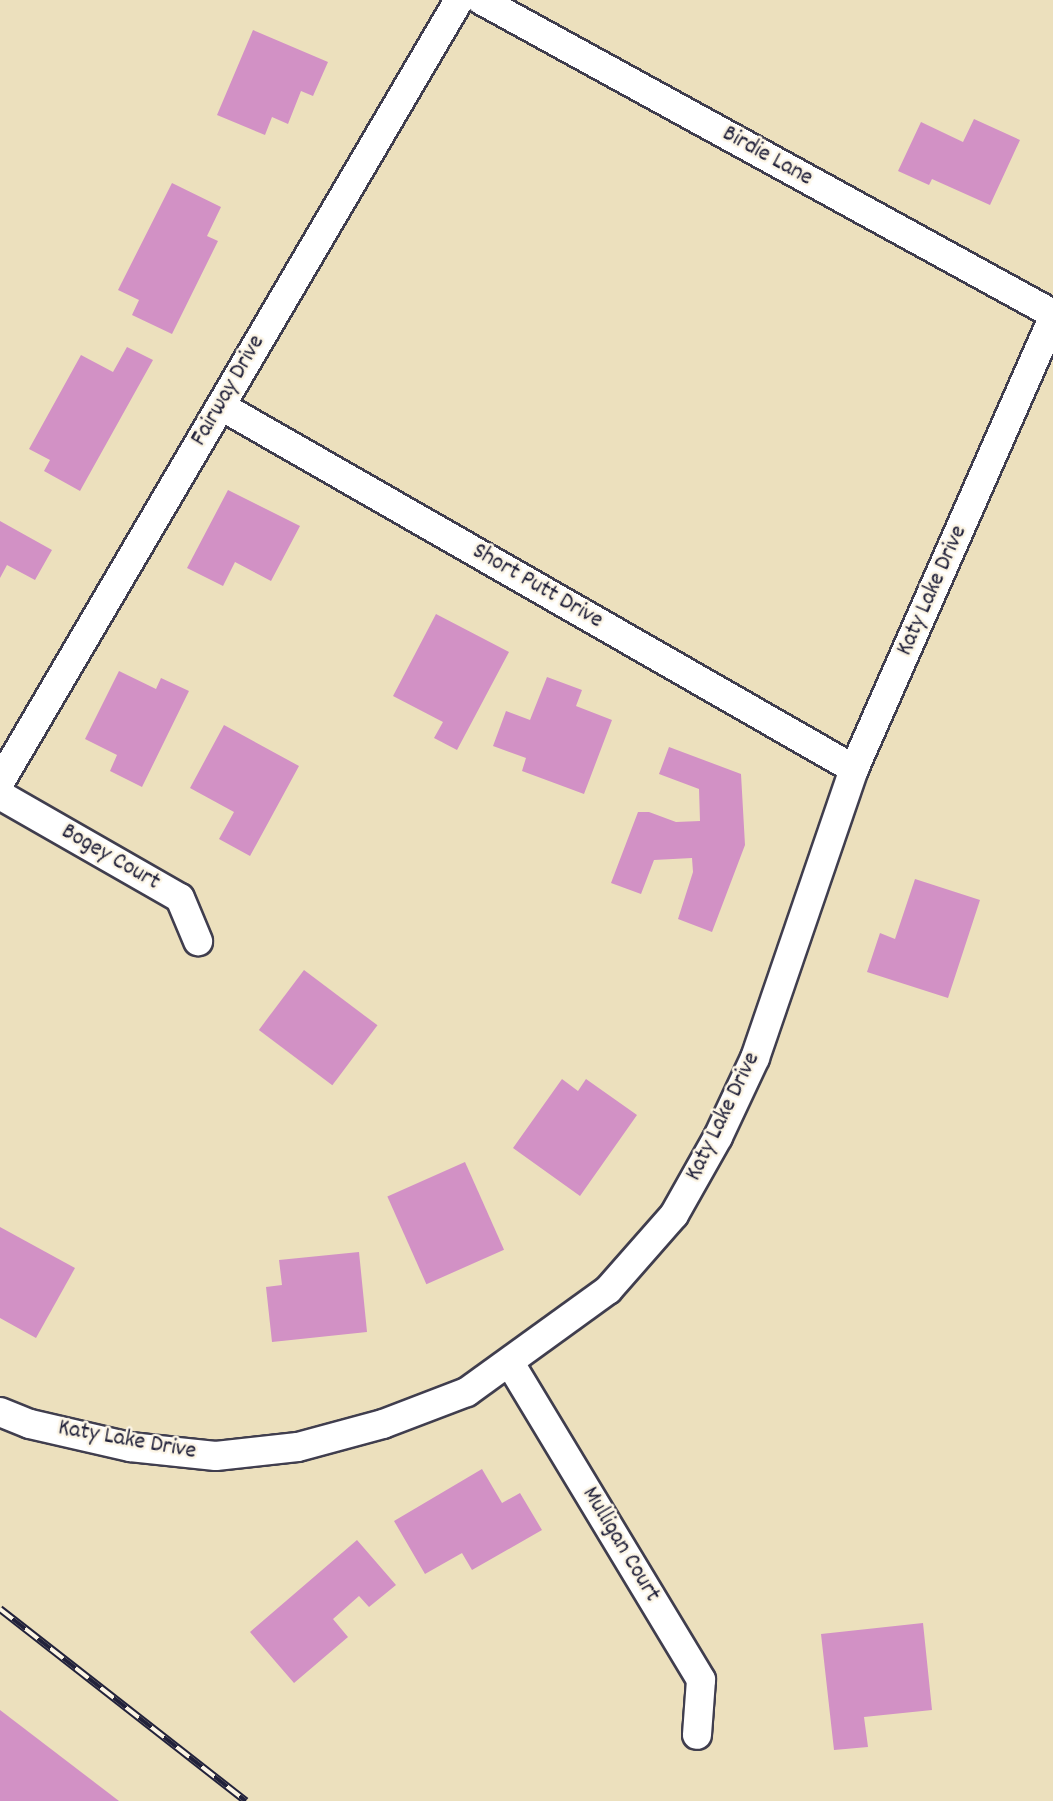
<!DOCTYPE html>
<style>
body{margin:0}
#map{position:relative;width:1053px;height:1801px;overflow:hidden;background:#ece0bd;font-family:Dekko,sans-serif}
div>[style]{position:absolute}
.building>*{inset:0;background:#d291c5;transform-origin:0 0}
.roads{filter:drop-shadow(2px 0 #403e4e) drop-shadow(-2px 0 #403e4e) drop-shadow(0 2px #403e4e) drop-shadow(0 -2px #403e4e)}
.minor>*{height:28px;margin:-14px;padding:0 14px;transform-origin:14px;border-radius:14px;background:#fff}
.rail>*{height:8px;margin-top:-4px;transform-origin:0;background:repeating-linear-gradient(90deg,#fcf5e5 0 16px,#22223b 0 32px);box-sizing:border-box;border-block:2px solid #22223b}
span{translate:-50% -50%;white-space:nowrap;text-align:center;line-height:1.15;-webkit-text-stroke:5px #fcf5e5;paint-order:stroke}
.street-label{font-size:24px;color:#22223b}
</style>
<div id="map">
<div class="building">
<i style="clip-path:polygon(253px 30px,328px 62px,313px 96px,301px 91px,288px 124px,272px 117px,265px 135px,217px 115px)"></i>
<i style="clip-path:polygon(974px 119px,1020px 140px,990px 205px,932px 179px,929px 185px,898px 171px,921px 122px,963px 142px)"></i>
<i style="clip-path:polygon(172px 183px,221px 207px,207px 236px,218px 241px,172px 334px,132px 315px,139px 300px,118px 290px)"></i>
<i style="clip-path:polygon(127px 347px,153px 360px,80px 491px,44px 471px,50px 460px,29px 449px,81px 355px,113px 372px)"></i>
<i style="clip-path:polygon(228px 490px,300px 526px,271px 581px,235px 562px,223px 586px,187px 568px)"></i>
<i style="clip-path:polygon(0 521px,52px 550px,35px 580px,7px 565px,0 578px)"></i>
<i style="clip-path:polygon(436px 614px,509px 652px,457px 750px,434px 738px,443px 722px,393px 696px)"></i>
<i style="clip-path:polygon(119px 671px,156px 689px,161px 678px,189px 691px,142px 787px,110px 771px,117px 755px,85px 739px)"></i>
<i style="clip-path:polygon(547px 677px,582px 690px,576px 706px,612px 720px,584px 794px,522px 771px,526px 758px,493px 746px,506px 711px,530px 720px)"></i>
<i style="clip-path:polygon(224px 725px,299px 766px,250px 856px,219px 839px,234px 812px,190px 788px)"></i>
<i style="clip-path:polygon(669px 747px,741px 774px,745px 845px,712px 932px,678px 919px,693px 872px,692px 858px,654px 860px,641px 894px,611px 883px,638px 812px,649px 812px,676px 822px,700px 821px,699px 789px,659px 774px)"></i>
<i style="clip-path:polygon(915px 879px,980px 900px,948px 998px,867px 972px,880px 933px,895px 939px)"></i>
<i style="left:304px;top:970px;width:92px;height:75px;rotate:37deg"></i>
<i style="clip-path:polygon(562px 1079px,578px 1091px,586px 1079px,637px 1115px,580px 1196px,513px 1148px)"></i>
<i style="left:465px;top:1162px;width:96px;height:85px;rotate:66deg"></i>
<i style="clip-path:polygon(0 1227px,75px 1268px,36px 1338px,0 1318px)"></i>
<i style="clip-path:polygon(359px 1252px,367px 1332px,272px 1342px,266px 1287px,282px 1285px,279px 1260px)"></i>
<i style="clip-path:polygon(482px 1469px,502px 1503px,520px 1493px,542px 1530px,472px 1570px,462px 1553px,425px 1574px,394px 1521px)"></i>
<i style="clip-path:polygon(357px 1540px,396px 1585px,369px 1607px,359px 1596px,333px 1619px,348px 1637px,294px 1683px,250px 1632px)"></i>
<i style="clip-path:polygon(923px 1623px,932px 1710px,864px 1717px,868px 1747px,834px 1750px,821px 1634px)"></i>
<i style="clip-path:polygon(0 1710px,119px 1801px,0 1801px)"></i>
</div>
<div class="roads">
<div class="minor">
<i style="left:481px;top:0;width:653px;rotate:28.76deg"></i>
<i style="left:221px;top:406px;width:730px;rotate:29.83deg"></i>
<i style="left:0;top:782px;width:907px;rotate:-59.59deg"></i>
<i style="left:0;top:795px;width:207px;rotate:29.8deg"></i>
<i style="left:180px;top:898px;width:47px;rotate:67.3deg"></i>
<i style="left:510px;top:1363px;width:370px;rotate:58.9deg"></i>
<i style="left:701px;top:1680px;width:55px;rotate:94.2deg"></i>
<i style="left:0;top:1412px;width:32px;rotate:22deg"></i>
<i style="left:30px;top:1424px;width:103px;rotate:13deg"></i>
<i style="left:130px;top:1447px;width:86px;rotate:6deg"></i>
<i style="left:216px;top:1456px;width:82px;rotate:-6.3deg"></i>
<i style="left:298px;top:1447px;width:88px;rotate:-15.1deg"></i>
<i style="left:383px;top:1424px;width:90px;rotate:-20.9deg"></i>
<i style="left:467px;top:1392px;width:174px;rotate:-35.9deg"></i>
<i style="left:608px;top:1290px;width:100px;rotate:-48.7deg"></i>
<i style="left:674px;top:1215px;width:90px;rotate:-60.6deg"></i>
<i style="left:718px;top:1137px;width:87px;rotate:-64.9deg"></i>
<i style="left:755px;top:1058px;width:305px;rotate:-71.1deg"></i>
<i style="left:854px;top:769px;width:494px;rotate:-66.2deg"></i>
</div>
</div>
<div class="rail">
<i style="left:0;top:1609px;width:312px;rotate:38deg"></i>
</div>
<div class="street-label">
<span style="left:767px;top:157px;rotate:29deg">Birdie Lane</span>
<span style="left:229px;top:391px;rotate:-60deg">Fairway Drive</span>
<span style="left:537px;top:587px;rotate:30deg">Short Putt Drive</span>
<span style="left:933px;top:591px;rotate:-66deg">Katy Lake Drive</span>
<span style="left:110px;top:858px;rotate:30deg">Bogey Court</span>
<span style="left:724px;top:1117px;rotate:-64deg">Katy Lake Drive</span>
<span style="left:127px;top:1441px;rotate:10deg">Katy Lake Drive</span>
<span style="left:620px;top:1545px;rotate:59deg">Mulligan Court</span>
</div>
</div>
